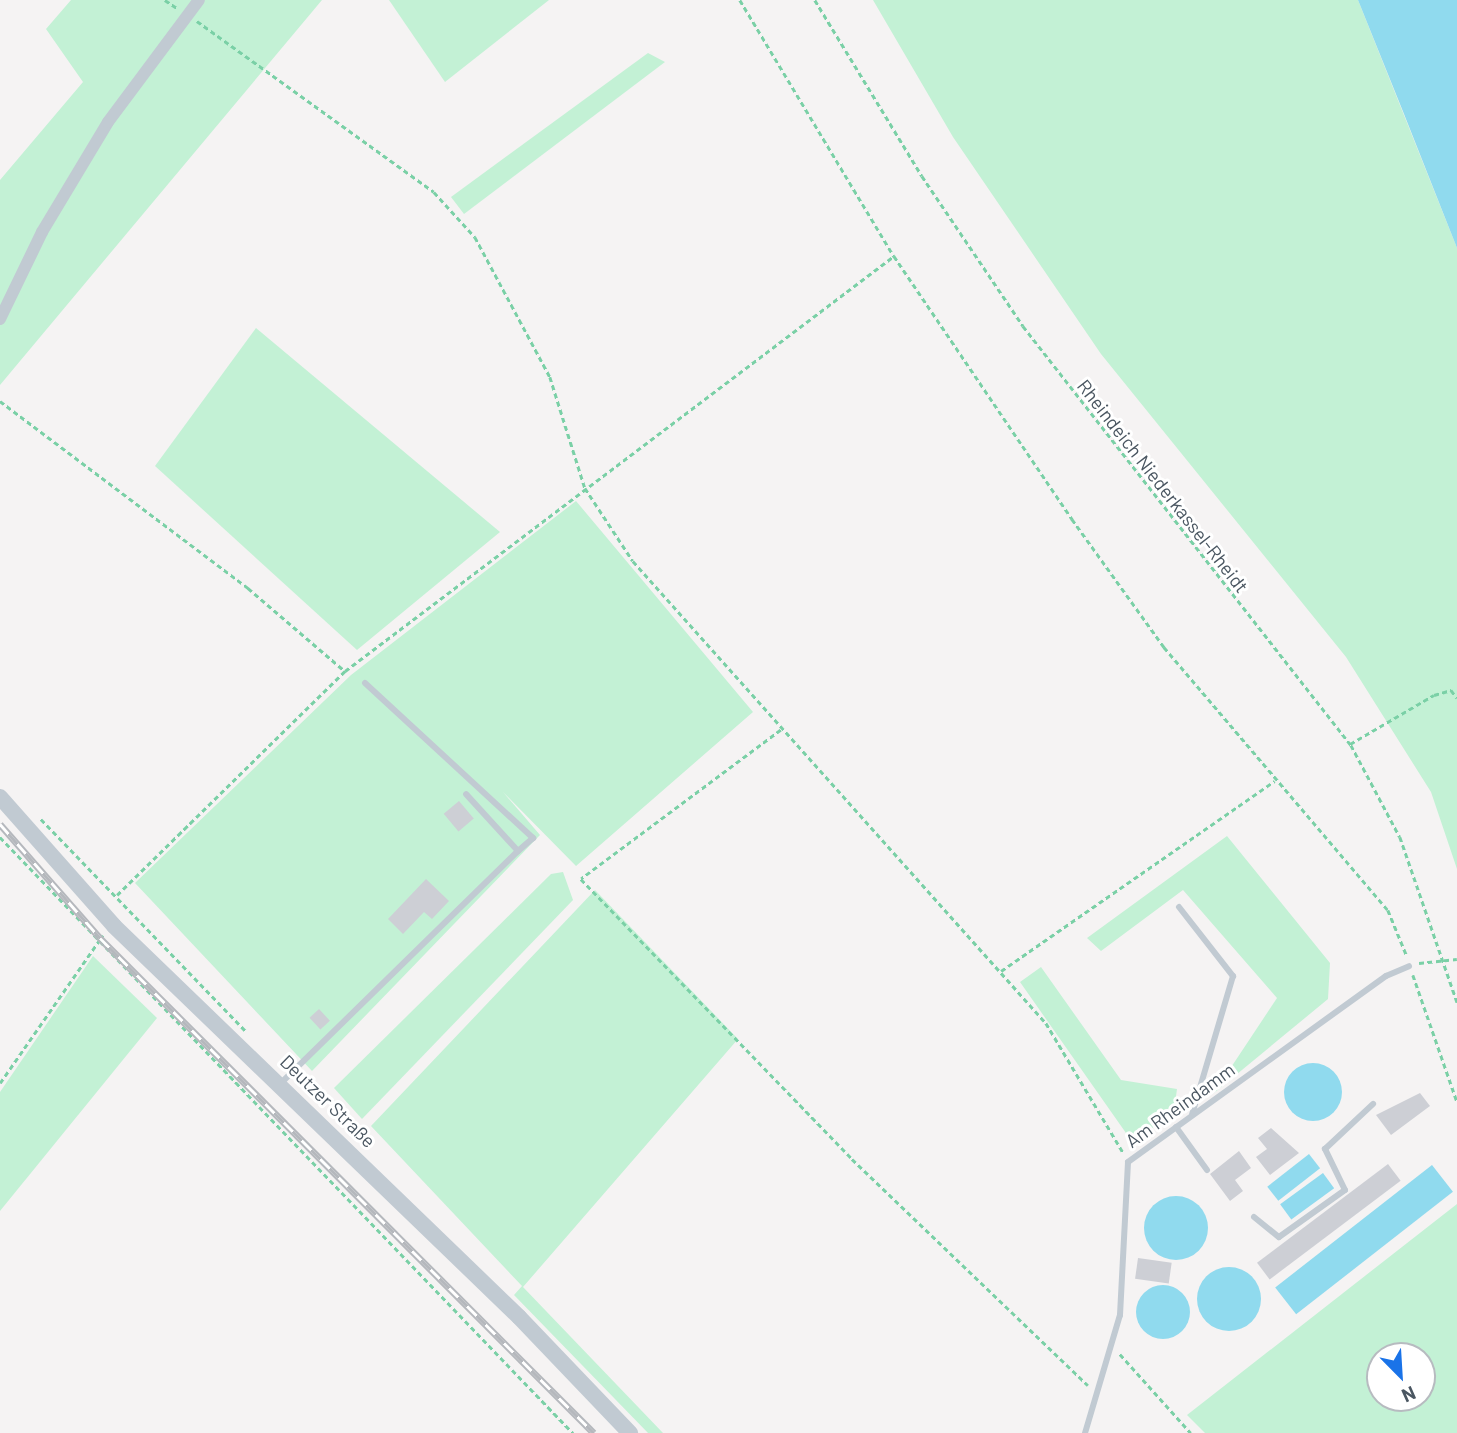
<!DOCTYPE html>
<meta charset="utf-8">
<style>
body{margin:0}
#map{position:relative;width:1457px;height:1433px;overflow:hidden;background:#f5f3f3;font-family:Barlow,sans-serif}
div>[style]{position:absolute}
.green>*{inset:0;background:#c3f1d5}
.water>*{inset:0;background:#90daee;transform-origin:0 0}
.round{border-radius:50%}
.building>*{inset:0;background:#cdcfd5;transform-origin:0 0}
.path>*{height:2.5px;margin-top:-1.25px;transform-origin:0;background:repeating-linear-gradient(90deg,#7ad0a6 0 5px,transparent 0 8.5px)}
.service>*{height:6px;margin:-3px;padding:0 3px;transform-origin:3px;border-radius:3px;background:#c1cad2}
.minor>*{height:12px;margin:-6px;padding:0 6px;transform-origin:6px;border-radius:6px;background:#c1cad2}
.tertiary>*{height:16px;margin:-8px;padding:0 8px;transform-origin:8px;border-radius:8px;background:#c1cad2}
.rail>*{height:7px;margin-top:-3.5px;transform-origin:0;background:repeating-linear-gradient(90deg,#fff 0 13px,#b5b8bd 0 26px);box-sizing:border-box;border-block:2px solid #b5b8bd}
span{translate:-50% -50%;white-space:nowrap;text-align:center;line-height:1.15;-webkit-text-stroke:6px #fff;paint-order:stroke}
.street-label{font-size:19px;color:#4a5661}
.north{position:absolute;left:1366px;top:1342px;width:70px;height:70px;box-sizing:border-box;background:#fff;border:2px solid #b7bbc0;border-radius:50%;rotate:156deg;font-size:19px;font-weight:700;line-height:28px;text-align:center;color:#4a5661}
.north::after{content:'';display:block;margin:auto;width:24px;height:32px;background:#1a73e8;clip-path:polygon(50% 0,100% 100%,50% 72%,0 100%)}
</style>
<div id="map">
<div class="green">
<i style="clip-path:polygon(71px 0,322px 0,0 385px,0 180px,83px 82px,46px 29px)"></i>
<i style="clip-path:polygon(389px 0,549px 0,445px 82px)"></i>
<i style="clip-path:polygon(873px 0,1358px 0,1457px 248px,1457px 869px,1431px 792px,1346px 657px,1101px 354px,953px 137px)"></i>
<i style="clip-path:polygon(648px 53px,665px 62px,464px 214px,451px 197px)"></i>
<i style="clip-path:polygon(256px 328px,500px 532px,357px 650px,155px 466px)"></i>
<i style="clip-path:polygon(576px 501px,753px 712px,576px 866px,503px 792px,540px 835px,312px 1071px,135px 883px,351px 675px)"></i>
<i style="clip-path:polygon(1227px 836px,1330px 963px,1328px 999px,1214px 1093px,1277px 998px,1183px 890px,1101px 951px,1087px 938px)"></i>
<i style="clip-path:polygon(563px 872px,573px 900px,362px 1119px,334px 1088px,551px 874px)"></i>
<i style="clip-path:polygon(595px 890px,738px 1039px,523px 1287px,663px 1433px,648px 1433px,514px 1295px,522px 1286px,371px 1126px)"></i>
<i style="clip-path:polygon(93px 956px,157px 1018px,0 1211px,0 1092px)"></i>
<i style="clip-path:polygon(1041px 967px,1121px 1080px,1177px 1089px,1174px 1111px,1133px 1143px,1020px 982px)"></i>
<i style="clip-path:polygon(evenodd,1457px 1204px,1457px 1433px,1205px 1433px,1187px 1415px,1457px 1204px,1380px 1356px,1422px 1356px,1422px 1398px,1380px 1398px,1380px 1356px)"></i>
</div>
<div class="water">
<i style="clip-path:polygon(1358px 0,1457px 0,1457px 248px,1404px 114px)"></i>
<i class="round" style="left:1284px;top:1063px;width:58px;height:58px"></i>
<i style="left:1309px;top:1154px;width:18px;height:53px;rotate:52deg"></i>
<i style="left:1432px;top:1165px;width:34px;height:199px;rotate:52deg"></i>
<i style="left:1323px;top:1173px;width:19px;height:53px;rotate:54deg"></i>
<i class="round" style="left:1144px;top:1196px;width:64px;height:64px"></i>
<i class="round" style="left:1197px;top:1267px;width:64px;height:64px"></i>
<i class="round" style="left:1136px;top:1285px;width:54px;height:54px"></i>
</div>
<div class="building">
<i style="left:459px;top:801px;width:23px;height:20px;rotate:50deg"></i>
<i style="clip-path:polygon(426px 879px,449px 901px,432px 919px,424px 912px,403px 934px,388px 919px)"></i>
<i style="left:319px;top:1009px;width:16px;height:13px;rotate:47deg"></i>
<i style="clip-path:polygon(1420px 1093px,1430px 1106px,1391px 1135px,1376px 1115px)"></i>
<i style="clip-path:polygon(1271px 1128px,1299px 1153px,1270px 1175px,1256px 1157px,1267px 1149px,1258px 1138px)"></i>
<i style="clip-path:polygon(1239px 1151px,1251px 1168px,1235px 1180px,1243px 1191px,1230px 1201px,1210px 1174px)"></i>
<i style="left:1388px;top:1164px;width:21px;height:164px;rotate:53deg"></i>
<i style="left:1138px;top:1258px;width:34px;height:21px;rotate:8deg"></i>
</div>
<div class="path">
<i style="left:165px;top:0;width:14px;rotate:34deg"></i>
<i style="left:740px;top:0;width:299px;rotate:59deg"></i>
<i style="left:894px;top:256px;width:318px;rotate:55.9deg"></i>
<i style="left:1072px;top:519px;width:158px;rotate:54.3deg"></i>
<i style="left:1164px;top:647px;width:345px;rotate:49.6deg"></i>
<i style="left:1388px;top:910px;width:50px;rotate:67.6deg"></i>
<i style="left:815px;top:0;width:206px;rotate:58.7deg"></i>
<i style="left:922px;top:176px;width:181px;rotate:56deg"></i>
<i style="left:1023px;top:326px;width:532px;rotate:51.95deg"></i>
<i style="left:1351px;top:745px;width:104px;rotate:62deg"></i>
<i style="left:1400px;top:837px;width:175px;rotate:70.9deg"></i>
<i style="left:197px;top:21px;width:292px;rotate:35.8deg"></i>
<i style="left:434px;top:192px;width:61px;rotate:47.7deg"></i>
<i style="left:475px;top:237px;width:159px;rotate:61.8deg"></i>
<i style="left:550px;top:377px;width:116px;rotate:72.5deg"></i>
<i style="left:585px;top:488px;width:87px;rotate:56.7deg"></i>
<i style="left:633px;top:561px;width:620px;rotate:48.21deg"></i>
<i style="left:1046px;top:1023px;width:152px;rotate:59.2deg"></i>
<i style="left:0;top:401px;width:311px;rotate:37deg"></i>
<i style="left:248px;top:588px;width:128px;rotate:40.6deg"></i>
<i style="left:781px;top:730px;width:249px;rotate:143.3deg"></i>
<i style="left:581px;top:879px;width:390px;rotate:45.9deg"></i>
<i style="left:852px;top:1159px;width:327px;rotate:43.8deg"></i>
<i style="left:1350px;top:744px;width:97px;rotate:-30.3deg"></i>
<i style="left:1434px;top:695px;width:18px;rotate:-16deg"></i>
<i style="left:1451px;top:690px;width:10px;rotate:53deg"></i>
<i style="left:41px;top:819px;width:295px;rotate:46deg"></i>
<i style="left:0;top:837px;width:827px;rotate:46.13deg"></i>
<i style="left:117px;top:895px;width:320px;rotate:-44.5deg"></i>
<i style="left:345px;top:671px;width:688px;rotate:-37.09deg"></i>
<i style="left:1419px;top:963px;width:38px;rotate:-6deg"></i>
<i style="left:1001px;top:971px;width:333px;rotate:-34.8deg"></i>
<i style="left:1413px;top:975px;width:133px;rotate:70.8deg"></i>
<i style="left:0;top:1083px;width:180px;rotate:-55.2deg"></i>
<i style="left:1120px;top:1354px;width:106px;rotate:48.1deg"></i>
</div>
<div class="service">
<i style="left:365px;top:683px;width:229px;rotate:42.7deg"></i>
<i style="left:533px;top:838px;width:20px;rotate:139deg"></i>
<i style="left:1179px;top:907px;width:88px;rotate:52deg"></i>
<i style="left:1233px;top:976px;width:144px;rotate:106.5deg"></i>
<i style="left:280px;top:1084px;width:333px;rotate:-44.4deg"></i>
<i style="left:518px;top:851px;width:77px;rotate:-132.4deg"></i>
<i style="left:1176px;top:1127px;width:53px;rotate:54.2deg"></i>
<i style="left:1254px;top:1217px;width:32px;rotate:39deg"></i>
<i style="left:1279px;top:1237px;width:81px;rotate:-35.5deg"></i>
<i style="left:1345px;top:1190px;width:46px;rotate:-116deg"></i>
<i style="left:1325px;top:1149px;width:66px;rotate:-43.2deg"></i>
<i style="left:1085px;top:1433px;width:123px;rotate:-73.5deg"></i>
<i style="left:1120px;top:1315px;width:153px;rotate:-87deg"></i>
<i style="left:1128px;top:1162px;width:318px;rotate:-35.8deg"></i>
<i style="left:1386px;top:976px;width:25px;rotate:-23deg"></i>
</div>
<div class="minor">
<i style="left:0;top:319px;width:97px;rotate:-64.2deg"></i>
<i style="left:42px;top:232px;width:128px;rotate:-59deg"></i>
<i style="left:108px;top:122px;width:152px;rotate:-53.3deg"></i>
</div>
<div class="tertiary">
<i style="left:0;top:797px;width:172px;rotate:48.5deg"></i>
<i style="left:114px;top:926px;width:563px;rotate:43.99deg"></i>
<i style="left:519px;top:1317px;width:161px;rotate:46.3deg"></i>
</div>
<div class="rail">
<i style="left:0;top:824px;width:152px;rotate:48.7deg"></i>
<i style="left:100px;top:938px;width:699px;rotate:45.06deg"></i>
</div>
<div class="street-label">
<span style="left:1163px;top:486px;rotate:52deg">Rheindeich Niederkassel-Rheidt</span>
<span style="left:328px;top:1101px;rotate:44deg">Deutzer Straße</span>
<span style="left:1180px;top:1105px;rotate:-36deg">Am Rheindamm</span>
</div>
<div class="north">N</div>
</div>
